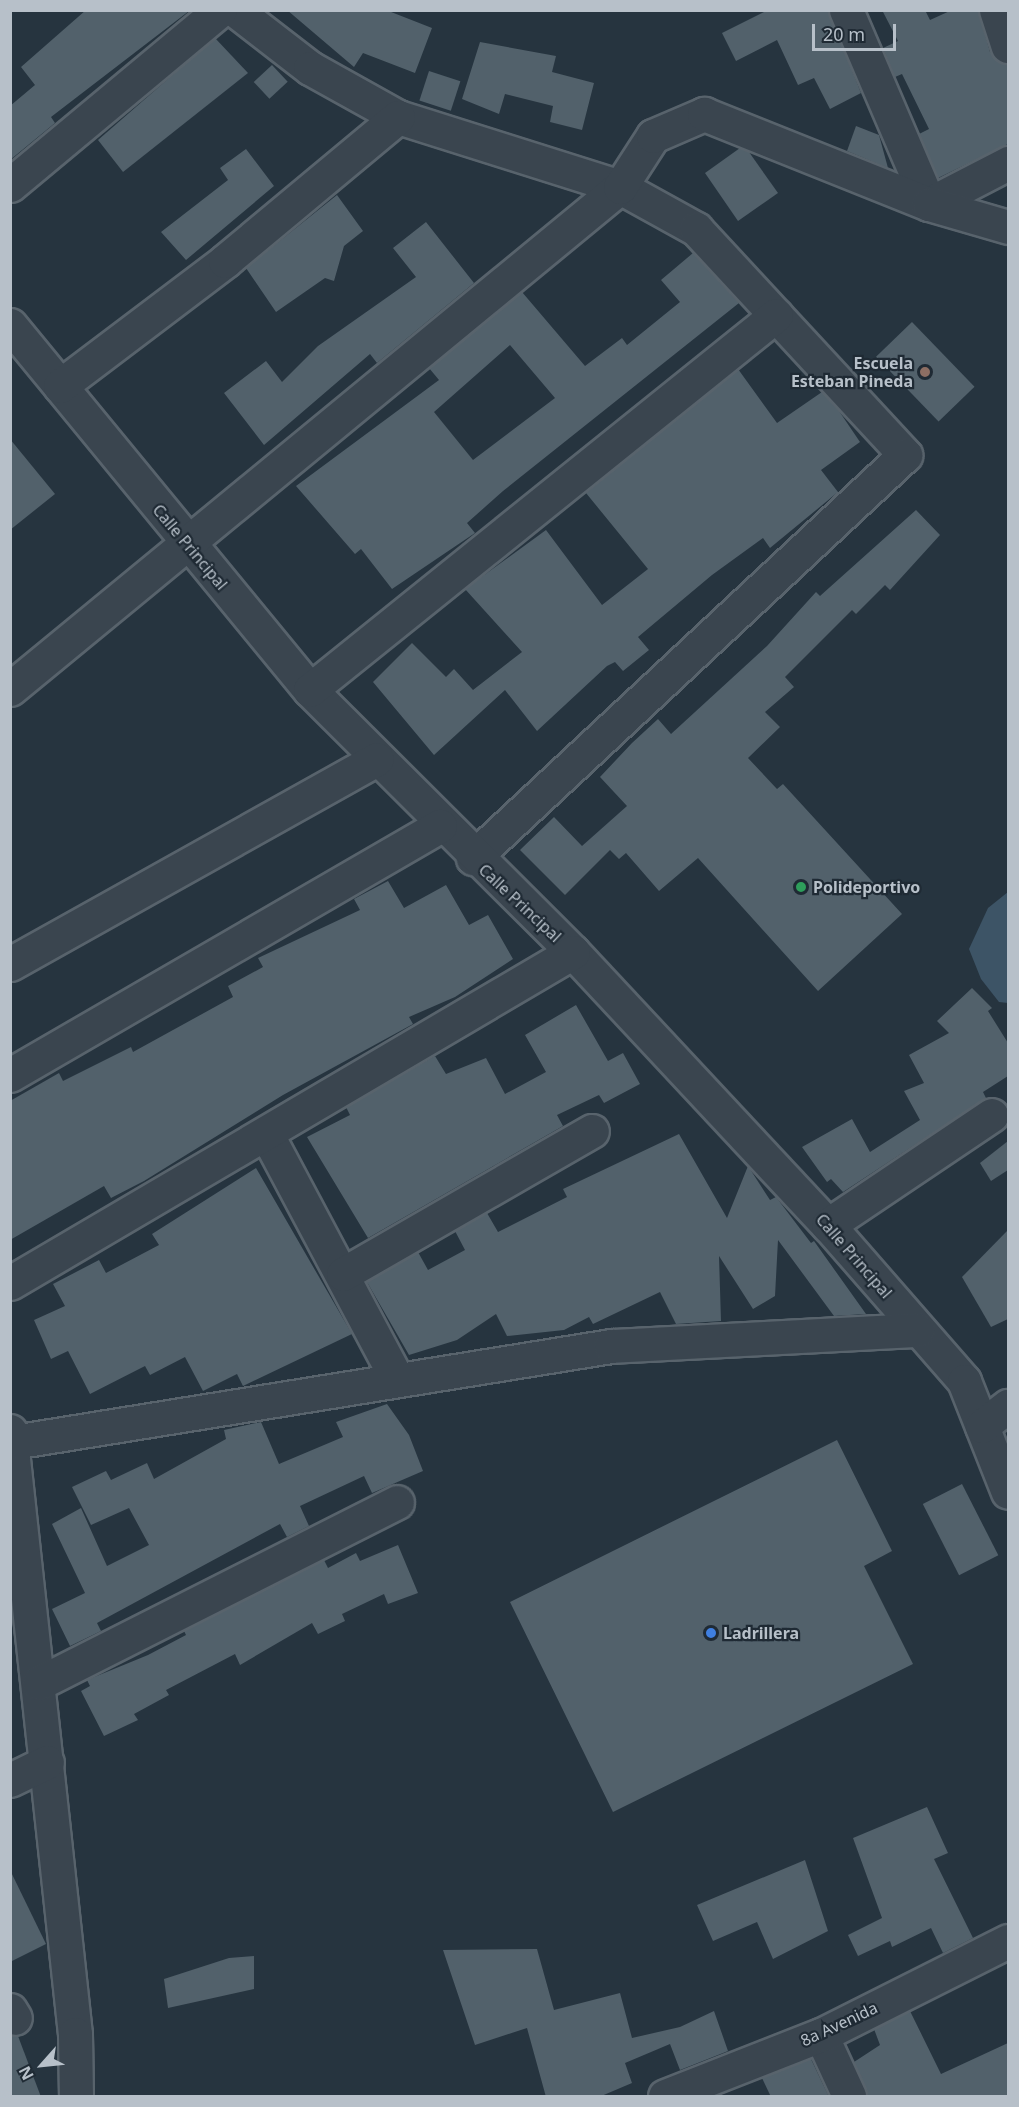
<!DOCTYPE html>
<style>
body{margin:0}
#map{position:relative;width:1019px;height:2107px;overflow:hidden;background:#26343f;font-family:"Noto Sans",sans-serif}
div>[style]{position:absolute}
.water>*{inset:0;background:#3d5466}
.building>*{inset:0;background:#52616b;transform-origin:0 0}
.roads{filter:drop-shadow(2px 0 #58636c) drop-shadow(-2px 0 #58636c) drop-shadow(0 2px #58636c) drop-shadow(0 -2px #58636c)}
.minor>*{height:33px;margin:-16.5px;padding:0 16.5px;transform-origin:16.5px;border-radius:16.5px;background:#3a454f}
.dots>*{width:16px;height:16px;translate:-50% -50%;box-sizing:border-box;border:3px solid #1f2a34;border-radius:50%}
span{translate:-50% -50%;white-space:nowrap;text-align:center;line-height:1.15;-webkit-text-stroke:4.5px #1f2a34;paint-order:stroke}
.poi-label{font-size:16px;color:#b7c0c9;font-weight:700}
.right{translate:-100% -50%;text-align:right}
.left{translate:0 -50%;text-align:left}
.street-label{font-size:16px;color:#b7c0c9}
.frame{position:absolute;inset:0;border:12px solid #b7c0c9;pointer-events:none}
.north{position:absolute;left:12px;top:2035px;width:60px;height:60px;-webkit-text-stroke:4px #1f2a34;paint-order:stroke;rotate:243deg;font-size:16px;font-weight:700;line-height:24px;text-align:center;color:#b7c0c9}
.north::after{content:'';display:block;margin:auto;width:21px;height:27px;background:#b7c0c9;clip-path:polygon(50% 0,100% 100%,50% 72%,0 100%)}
.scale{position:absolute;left:812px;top:24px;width:84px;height:27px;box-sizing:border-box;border:3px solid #b7c0c9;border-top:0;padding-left:8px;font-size:18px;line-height:21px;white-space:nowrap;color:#b7c0c9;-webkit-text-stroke:4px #1f2a34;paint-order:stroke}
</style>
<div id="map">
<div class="water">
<i style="clip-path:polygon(1008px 892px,1008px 1003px,999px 1002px,981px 979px,969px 949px,988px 908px)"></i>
</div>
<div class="building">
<i style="clip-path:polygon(86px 10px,189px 11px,51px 117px,55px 123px,10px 160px,10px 106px,35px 85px,21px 67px)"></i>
<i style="clip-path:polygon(287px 10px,386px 10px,432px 28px,415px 73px,363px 53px,354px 67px)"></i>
<i style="clip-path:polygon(768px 10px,828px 10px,861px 93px,830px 109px,814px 78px,798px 85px,777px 40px,736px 61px,722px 33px)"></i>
<i style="clip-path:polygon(882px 10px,925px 10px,930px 20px,952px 10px,978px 10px,990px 52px,1008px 64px,1008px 144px,938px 178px,919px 134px,929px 129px,902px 74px,895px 77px,883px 48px,898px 41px)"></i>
<i style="clip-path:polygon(215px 38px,248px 73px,123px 172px,98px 140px)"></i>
<i style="clip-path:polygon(480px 42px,556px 56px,552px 72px,594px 83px,582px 130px,550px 122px,553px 106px,505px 94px,499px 114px,462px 99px)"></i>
<i style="left:272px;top:65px;width:23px;height:25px;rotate:47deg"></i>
<i style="left:429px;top:71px;width:33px;height:31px;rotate:18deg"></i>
<i style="clip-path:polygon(856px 126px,879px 135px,888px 168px,847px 151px)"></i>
<i style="clip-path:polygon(740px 148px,749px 152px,778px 193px,738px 221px,705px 173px)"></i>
<i style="clip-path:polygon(246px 149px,274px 186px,186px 260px,161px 232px,228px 180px,220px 168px)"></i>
<i style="clip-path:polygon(337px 195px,363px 231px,344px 246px,334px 281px,325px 278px,276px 312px,246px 268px)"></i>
<i style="clip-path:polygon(426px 222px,474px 283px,377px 363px,370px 354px,264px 445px,224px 393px,266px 361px,282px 382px,318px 346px,416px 277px,393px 248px)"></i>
<i style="clip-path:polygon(evenodd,693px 253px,739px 303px,503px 491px,467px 523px,475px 533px,392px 589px,361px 549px,355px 554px,296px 486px,439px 380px,429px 368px,522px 292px,585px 366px,622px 338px,627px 345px,680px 302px,661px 280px,693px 253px,510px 345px,555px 398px,473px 460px,434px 412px,510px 345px)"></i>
<i style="left:912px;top:322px;width:90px;height:50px;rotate:46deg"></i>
<i style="clip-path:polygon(738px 369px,777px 423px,822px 392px,839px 411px,860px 442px,821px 470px,838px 492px,770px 548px,763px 538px,712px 575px,638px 637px,649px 650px,623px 671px,615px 662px,607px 666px,537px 731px,505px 690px,434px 755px,373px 682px,412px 643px,446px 677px,454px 669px,473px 690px,522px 652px,465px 589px,546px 530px,602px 605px,648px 569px,586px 493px)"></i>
<i style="clip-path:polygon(10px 439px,55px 494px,10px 530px)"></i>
<i style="clip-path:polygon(916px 510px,940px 535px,890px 590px,885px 585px,856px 614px,852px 610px,785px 677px,794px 687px,765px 712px,780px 727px,748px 758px,777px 789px,783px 784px,902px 914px,818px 991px,698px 858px,659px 891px,626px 853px,619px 859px,610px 850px,565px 895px,520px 850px,554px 817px,582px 846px,627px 806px,600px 777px,632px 743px,658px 719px,671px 734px,767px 646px,816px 592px,820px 596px)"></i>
<i style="clip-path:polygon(388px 881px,404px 908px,446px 885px,469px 925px,488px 915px,513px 959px,455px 997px,409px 1017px,413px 1024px,283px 1095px,144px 1181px,111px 1198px,104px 1186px,10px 1240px,10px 1101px,59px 1073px,63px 1081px,131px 1047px,133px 1052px,233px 997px,228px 986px,263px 967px,258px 958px,360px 910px,354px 899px)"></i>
<i style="clip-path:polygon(972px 988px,992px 1008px,988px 1011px,1008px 1043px,1008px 1076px,983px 1092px,986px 1098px,843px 1192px,831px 1179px,827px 1182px,802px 1147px,852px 1119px,870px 1152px,920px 1120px,904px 1091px,924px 1083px,909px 1055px,949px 1033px,937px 1021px)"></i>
<i style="clip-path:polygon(576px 1005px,608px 1061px,623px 1053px,640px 1084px,604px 1103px,599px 1095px,557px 1115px,563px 1126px,368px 1238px,307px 1137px,350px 1115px,346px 1107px,435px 1056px,446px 1074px,486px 1058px,505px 1094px,546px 1072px,525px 1035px)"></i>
<i style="clip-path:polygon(679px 1134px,727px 1218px,748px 1166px,770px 1200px,776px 1197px,811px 1243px,814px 1241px,866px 1314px,834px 1316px,778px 1240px,775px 1296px,753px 1309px,719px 1256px,721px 1321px,676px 1324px,660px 1292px,593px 1324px,589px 1317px,564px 1330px,507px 1336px,496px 1314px,457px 1340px,409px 1355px,367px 1282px,418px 1252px,428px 1270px,465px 1250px,455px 1231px,487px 1213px,498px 1232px,567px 1197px,563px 1189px)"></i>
<i style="clip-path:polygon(1008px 1141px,1008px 1170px,991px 1181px,980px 1163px)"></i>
<i style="clip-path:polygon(256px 1168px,352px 1334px,243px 1386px,237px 1374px,203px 1391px,185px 1357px,150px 1375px,145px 1366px,90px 1394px,68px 1351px,51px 1359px,34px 1320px,65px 1306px,53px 1284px,99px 1260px,106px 1273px,159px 1245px,152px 1234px)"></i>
<i style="clip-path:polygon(1008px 1230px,1008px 1319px,991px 1327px,962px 1277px)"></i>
<i style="clip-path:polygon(387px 1404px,409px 1435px,423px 1471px,372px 1493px,364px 1476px,300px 1506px,309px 1526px,287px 1537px,280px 1524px,97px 1623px,101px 1631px,70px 1646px,52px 1609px,85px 1593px,52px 1524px,81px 1508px,107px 1566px,149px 1545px,129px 1508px,91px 1525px,72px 1487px,106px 1471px,111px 1480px,147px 1463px,154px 1479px,226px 1439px,224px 1430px,261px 1422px,279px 1464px,343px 1437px,336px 1422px)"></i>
<i style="clip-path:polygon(837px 1440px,892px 1551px,864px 1566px,913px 1664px,613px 1812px,510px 1602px)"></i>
<i style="left:962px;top:1484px;width:80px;height:44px;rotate:63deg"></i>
<i style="clip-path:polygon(398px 1545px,418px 1593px,388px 1604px,384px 1594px,342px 1614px,345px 1621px,318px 1634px,312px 1623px,240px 1665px,235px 1654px,166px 1690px,169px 1695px,134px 1714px,138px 1720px,104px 1736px,81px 1691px,90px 1686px,87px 1680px,148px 1655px,186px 1635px,184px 1631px,324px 1560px,328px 1568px,356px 1553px,360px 1561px)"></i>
<i style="clip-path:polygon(927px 1807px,948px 1853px,934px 1859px,973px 1938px,943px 1953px,931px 1928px,892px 1947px,890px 1941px,858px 1956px,848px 1935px,882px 1918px,853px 1838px)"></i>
<i style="clip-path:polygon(805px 1860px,828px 1931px,773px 1959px,757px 1922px,713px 1941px,697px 1905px)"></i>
<i style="clip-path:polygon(10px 1870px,46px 1944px,10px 1962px)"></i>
<i style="clip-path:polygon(537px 1949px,554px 2010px,620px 1993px,632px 2038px,680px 2027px,714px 2011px,728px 2051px,680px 2070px,670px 2044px,625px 2063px,632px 2083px,599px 2097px,546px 2097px,527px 2028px,475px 2045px,443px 1950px)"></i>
<i style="clip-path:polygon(254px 1956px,254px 1989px,168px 2008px,164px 1979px,229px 1958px)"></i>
<i style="clip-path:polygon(910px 2011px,941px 2074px,1008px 2043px,1008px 2097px,868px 2097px,854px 2062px,880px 2045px,874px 2029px)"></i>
<i style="clip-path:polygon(10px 2036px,18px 2036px,41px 2097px,10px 2097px)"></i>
<i style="clip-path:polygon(811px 2059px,829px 2097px,771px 2097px,762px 2078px)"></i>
</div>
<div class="roads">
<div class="minor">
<i style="left:235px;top:10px;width:95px;rotate:37.7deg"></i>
<i style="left:310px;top:68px;width:101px;rotate:29.1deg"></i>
<i style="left:398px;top:117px;width:233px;rotate:17.5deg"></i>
<i style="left:620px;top:187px;width:87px;rotate:28.9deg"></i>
<i style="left:696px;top:229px;width:308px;rotate:47.2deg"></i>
<i style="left:905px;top:455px;width:591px;rotate:136.99deg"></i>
<i style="left:846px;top:10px;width:211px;rotate:66.8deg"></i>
<i style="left:929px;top:204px;width:89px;rotate:-27.4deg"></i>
<i style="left:996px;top:10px;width:38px;rotate:72deg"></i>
<i style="left:10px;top:185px;width:273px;rotate:-39.8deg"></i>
<i style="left:10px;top:325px;width:472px;rotate:50.6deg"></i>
<i style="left:310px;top:690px;width:371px;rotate:44.9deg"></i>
<i style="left:573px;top:952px;width:374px;rotate:47deg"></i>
<i style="left:828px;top:1225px;width:207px;rotate:48.9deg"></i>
<i style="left:964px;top:1381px;width:119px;rotate:68.4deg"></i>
<i style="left:60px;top:386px;width:207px;rotate:-37.1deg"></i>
<i style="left:225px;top:261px;width:225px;rotate:-39.8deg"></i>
<i style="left:10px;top:689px;width:790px;rotate:-39.45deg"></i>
<i style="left:620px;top:187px;width:61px;rotate:-57.1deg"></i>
<i style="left:653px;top:136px;width:56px;rotate:-23.3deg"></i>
<i style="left:704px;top:114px;width:242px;rotate:21.8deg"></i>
<i style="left:929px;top:204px;width:82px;rotate:16.2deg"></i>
<i style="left:310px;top:690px;width:598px;rotate:-38.82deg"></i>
<i style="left:10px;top:964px;width:420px;rotate:-29.2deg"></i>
<i style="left:10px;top:1075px;width:497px;rotate:-30.1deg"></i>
<i style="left:266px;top:1133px;width:279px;rotate:62deg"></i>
<i style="left:828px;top:1225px;width:197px;rotate:-33.9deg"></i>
<i style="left:343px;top:1274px;width:287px;rotate:-29.9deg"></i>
<i style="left:10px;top:1283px;width:653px;rotate:-30.45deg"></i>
<i style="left:982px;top:1426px;width:33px;rotate:-38deg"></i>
<i style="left:10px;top:1431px;width:606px;rotate:83.85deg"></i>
<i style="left:75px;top:2034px;width:62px;rotate:89.1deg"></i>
<i style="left:13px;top:1442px;width:606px;rotate:-9.12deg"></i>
<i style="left:611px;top:1346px;width:307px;rotate:-3deg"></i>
<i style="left:39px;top:1683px;width:401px;rotate:-26.8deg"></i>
<i style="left:10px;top:1780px;width:41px;rotate:-25.9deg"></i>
<i style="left:10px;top:2010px;width:9px;rotate:58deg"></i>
<i style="left:821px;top:2035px;width:67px;rotate:65.3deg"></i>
<i style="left:665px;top:2096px;width:168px;rotate:-21.4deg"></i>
<i style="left:821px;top:2035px;width:209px;rotate:-26.7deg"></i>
</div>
</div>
<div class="dots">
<i style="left:925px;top:372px;background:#8d6e63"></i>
<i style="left:801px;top:887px;background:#2e9e5b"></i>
<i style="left:711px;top:1633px;background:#3f7fe0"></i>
</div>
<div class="poi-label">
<span class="right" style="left:913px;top:372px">Escuela<br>Esteban Pineda</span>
<span class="left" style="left:813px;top:887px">Polideportivo</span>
<span class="left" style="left:723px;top:1633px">Ladrillera</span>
</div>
<div class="street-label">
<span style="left:190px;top:547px;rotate:50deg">Calle Principal</span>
<span style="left:520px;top:903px;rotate:43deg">Calle Principal</span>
<span style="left:854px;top:1256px;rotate:49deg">Calle Principal</span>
<span style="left:839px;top:2024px;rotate:-25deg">8a Avenida</span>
</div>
<div class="frame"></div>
<div class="north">N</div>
<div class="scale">20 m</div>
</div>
